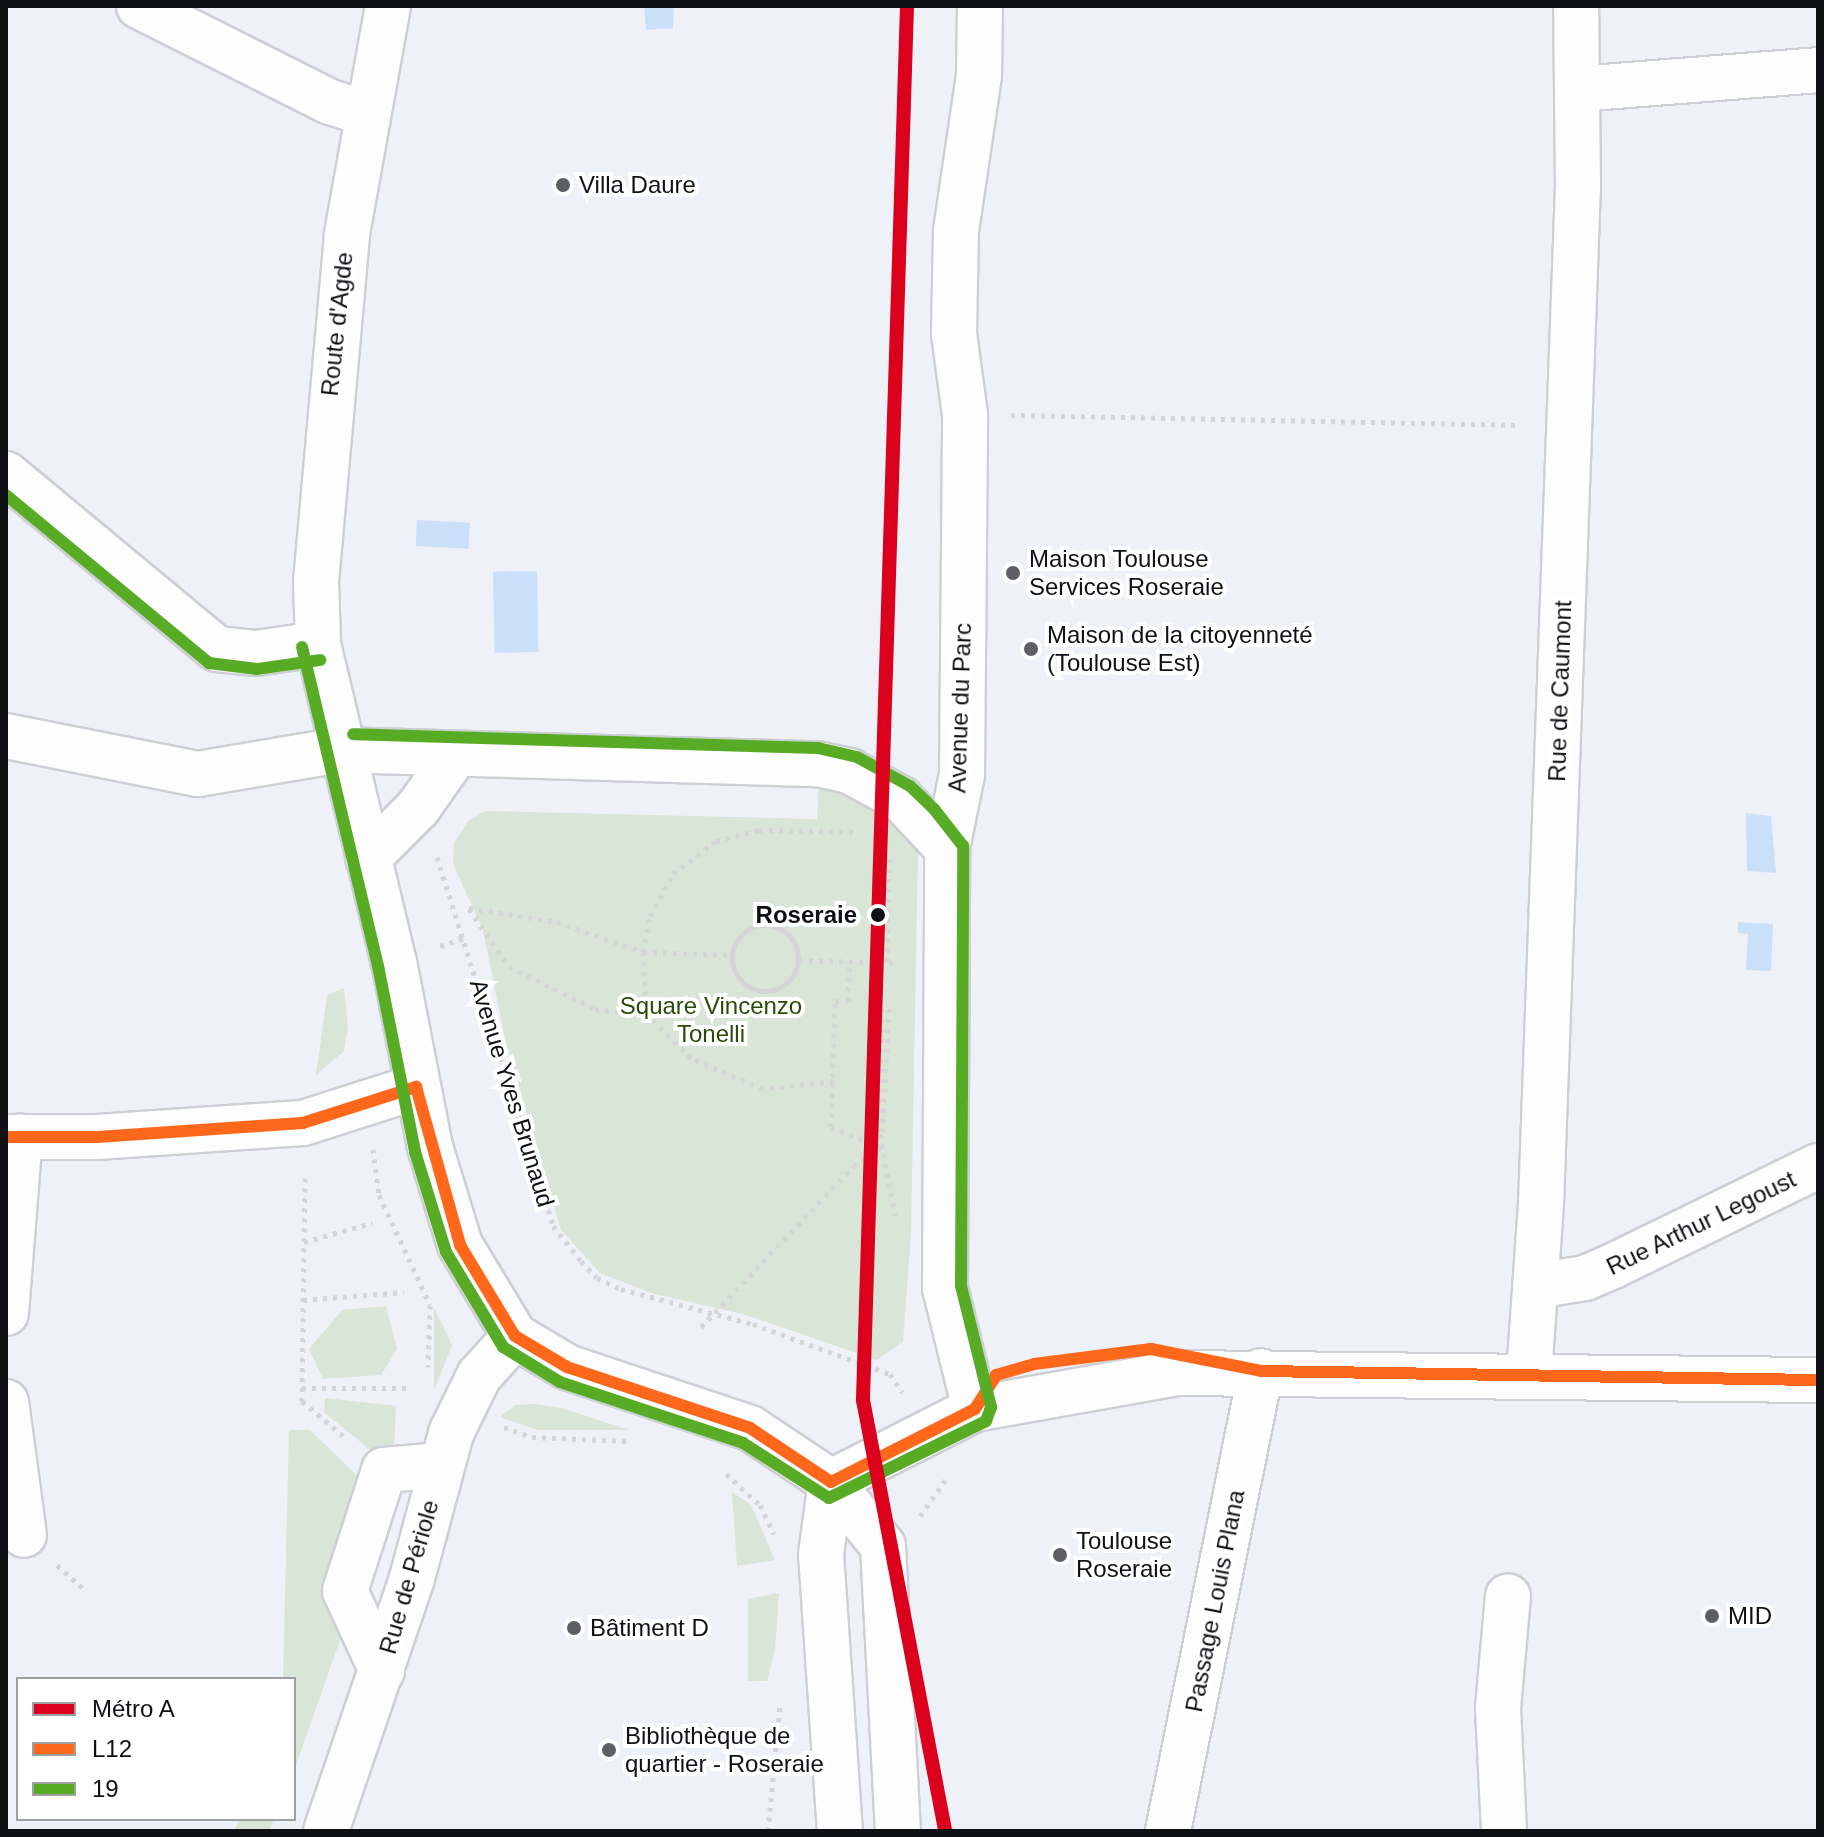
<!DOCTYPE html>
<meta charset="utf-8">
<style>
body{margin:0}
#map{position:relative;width:1824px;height:1837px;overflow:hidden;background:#eff1f8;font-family:Arial,sans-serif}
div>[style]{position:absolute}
.green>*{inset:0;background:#d9e5d6}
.water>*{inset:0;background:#cadff8;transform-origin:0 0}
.path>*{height:5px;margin-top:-2.5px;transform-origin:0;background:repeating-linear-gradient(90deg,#d5d5d7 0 4px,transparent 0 10px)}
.path>.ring{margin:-2.5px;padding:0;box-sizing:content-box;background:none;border:5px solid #d5d5d7;border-radius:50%}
.roads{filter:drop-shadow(2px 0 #cdcfd4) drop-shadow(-2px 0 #cdcfd4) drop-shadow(0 2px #cdcfd4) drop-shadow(0 -2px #cdcfd4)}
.minor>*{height:44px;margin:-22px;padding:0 22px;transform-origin:22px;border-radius:22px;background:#fdfdfe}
.major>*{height:44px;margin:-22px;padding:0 22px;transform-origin:22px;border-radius:22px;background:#fdfdfe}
.bus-1>*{height:12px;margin:-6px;padding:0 6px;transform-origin:6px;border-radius:6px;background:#ff671b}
.bus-2>*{height:12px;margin:-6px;padding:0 6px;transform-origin:6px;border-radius:6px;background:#58ac25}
.metro-1>*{height:14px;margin:-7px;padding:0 7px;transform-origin:7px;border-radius:7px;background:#db001b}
.dots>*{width:22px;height:22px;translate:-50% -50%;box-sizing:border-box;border:4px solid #fff;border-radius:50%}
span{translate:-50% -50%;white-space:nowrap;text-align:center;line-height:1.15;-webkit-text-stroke:8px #fff;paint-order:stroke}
.poi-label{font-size:24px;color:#0f1115}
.left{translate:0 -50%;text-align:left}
.street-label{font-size:24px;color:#0f1115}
.stop-label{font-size:24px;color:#0f1115;font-weight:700}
.right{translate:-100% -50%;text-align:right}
.park-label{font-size:24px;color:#294b07}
.frame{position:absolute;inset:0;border:8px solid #0f1115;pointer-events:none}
.legend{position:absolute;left:16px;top:1677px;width:280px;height:144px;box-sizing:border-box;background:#fff;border:2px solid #9fa0a1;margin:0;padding:10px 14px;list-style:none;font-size:24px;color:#0f1115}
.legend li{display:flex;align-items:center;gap:16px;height:40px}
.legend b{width:40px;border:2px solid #9fa0a1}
</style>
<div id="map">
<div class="green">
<i style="clip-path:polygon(819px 786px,890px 812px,918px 849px,911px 1234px,903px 1342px,877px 1360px,746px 1315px,651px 1293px,600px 1273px,561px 1230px,505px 1039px,483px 930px,453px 864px,454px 843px,468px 821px,486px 811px,817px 819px)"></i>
<i style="clip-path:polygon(344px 988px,348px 1028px,344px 1051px,316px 1075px,327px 995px)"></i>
<i style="clip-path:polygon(386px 1306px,397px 1349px,381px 1375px,323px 1379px,309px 1349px,342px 1310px)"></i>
<i style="clip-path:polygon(434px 1308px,452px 1345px,434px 1391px)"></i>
<i style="clip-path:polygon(325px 1398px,396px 1406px,394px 1449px,374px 1453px,324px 1412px)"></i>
<i style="clip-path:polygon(534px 1404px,561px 1408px,629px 1430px,537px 1430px,500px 1417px,515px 1405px)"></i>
<i style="clip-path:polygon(289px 1430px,310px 1430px,367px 1485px,346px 1623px,294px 1771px,294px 1679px,283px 1679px)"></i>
<i style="clip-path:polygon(732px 1492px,751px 1505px,775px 1560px,737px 1566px)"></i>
<i style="clip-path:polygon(779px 1593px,775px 1650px,767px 1681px,748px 1681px,748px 1599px)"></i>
<i style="clip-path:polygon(240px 1819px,274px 1819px,269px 1831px,234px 1831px)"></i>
</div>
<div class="water">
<i style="clip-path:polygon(644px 6px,674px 6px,673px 28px,646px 30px)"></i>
<i style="left:417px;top:520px;width:53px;height:26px;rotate:3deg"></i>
<i style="left:537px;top:571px;width:81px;height:44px;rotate:89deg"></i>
<i style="clip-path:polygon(1746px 813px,1771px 816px,1776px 873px,1747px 871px)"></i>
<i style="clip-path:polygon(1738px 922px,1773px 924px,1771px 971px,1746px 970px,1748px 934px,1738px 933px)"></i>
</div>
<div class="path">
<i style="left:1011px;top:415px;width:510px;rotate:1.12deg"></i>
<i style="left:437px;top:857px;width:387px;rotate:72.5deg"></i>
<i style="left:553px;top:1226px;width:45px;rotate:51.3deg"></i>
<i style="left:581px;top:1261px;width:23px;rotate:47deg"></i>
<i style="left:597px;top:1278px;width:26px;rotate:25deg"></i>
<i style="left:621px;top:1289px;width:137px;rotate:14.9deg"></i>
<i style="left:753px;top:1324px;width:146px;rotate:20.1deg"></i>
<i style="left:890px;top:1374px;width:22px;rotate:56deg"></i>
<i style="left:469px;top:908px;width:89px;rotate:9deg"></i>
<i style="left:557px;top:922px;width:91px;rotate:19.2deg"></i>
<i style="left:643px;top:952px;width:89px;rotate:1.9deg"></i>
<i style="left:469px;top:909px;width:70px;rotate:55.4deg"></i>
<i style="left:509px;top:967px;width:96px;rotate:26deg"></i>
<i style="left:595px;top:1009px;width:52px;rotate:6.6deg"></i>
<i class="ring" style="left:732px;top:925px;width:61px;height:61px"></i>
<i style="left:440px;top:946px;width:25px;rotate:-18deg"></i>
<i style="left:799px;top:960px;width:99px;rotate:1.7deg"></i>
<i style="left:887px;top:962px;width:107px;rotate:-88.9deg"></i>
<i style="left:834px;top:1081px;width:71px;rotate:173.6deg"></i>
<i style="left:763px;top:1089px;width:78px;rotate:-156.7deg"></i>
<i style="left:691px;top:1058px;width:62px;rotate:-135.7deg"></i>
<i style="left:647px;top:1015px;width:63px;rotate:-93.6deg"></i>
<i style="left:643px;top:952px;width:37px;rotate:-79deg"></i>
<i style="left:650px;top:916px;width:48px;rotate:-61.3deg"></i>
<i style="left:673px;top:874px;width:54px;rotate:-37.5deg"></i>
<i style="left:716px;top:841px;width:44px;rotate:-14.3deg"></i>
<i style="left:759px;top:830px;width:97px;rotate:1.2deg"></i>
<i style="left:879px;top:1132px;width:129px;rotate:-88.7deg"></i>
<i style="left:883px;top:1132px;width:128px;rotate:-87.3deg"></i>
<i style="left:880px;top:1134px;width:83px;rotate:79.6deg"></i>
<i style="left:373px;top:1149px;width:46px;rotate:82.6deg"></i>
<i style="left:379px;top:1195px;width:121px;rotate:65.1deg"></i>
<i style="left:430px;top:1305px;width:62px;rotate:91.8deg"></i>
<i style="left:305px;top:1178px;width:223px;rotate:90.8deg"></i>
<i style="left:302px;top:1401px;width:60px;rotate:40.3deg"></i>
<i style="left:304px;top:1242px;width:71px;rotate:-15.6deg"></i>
<i style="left:303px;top:1300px;width:101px;rotate:-4.5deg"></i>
<i style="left:701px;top:1327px;width:222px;rotate:-46.5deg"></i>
<i style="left:854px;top:1166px;width:33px;rotate:-35deg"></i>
<i style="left:881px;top:1147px;width:54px;rotate:-158.2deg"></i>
<i style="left:831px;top:1127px;width:126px;rotate:-88.2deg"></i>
<i style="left:835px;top:1001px;width:13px"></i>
<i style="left:848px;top:1001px;width:40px;rotate:-87.1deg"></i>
<i style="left:302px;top:1388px;width:105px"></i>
<i style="left:504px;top:1427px;width:30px;rotate:20deg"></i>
<i style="left:532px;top:1437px;width:96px;rotate:2.4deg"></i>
<i style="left:726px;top:1474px;width:46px;rotate:42.4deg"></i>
<i style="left:760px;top:1505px;width:32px;rotate:64deg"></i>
<i style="left:920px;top:1516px;width:47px;rotate:-54.6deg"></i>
<i style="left:57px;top:1565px;width:39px;rotate:42deg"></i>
<i style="left:768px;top:1831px;width:127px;rotate:-84.6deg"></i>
</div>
<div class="roads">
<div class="minor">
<i style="left:139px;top:6px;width:214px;rotate:26.7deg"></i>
<i style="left:330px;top:102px;width:38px;rotate:17deg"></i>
<i style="left:1578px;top:89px;width:241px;rotate:-4.5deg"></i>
<i style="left:6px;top:474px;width:274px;rotate:39.7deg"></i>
<i style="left:217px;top:649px;width:39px;rotate:6deg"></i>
<i style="left:256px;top:653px;width:63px;rotate:-8.3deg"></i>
<i style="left:6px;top:736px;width:196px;rotate:11.2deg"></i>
<i style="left:198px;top:774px;width:144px;rotate:-9.6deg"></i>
<i style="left:340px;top:750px;width:477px;rotate:1.7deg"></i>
<i style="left:817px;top:764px;width:33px;rotate:12deg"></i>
<i style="left:849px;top:771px;width:59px;rotate:28.3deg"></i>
<i style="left:901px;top:799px;width:67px;rotate:46.8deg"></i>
<i style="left:368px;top:858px;width:71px;rotate:-45deg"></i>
<i style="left:418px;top:808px;width:66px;rotate:-54.9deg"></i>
<i style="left:6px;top:1137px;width:91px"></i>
<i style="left:97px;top:1137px;width:206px;rotate:-3.9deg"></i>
<i style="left:303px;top:1123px;width:119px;rotate:-17.7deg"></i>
<i style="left:1535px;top:1286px;width:51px;rotate:-9.1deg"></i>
<i style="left:1585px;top:1278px;width:30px;rotate:-23deg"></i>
<i style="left:1613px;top:1266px;width:228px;rotate:-26deg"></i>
<i style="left:6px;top:1313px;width:177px;rotate:-85.5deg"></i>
<i style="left:1529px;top:1375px;width:171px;rotate:-86deg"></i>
<i style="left:1541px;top:1204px;width:1018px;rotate:-87.92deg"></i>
<i style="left:1578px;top:187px;width:181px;rotate:-90.6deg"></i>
<i style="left:6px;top:1402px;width:134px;rotate:82.3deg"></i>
<i style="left:975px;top:1409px;width:125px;rotate:-103.9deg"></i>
<i style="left:945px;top:1288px;width:440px;rotate:-89.7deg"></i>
<i style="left:947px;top:848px;width:76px;rotate:-78.5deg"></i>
<i style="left:962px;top:774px;width:359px;rotate:-89.5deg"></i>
<i style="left:965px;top:415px;width:82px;rotate:-97.7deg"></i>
<i style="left:954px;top:334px;width:103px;rotate:-88.9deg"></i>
<i style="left:956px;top:231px;width:158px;rotate:-81.6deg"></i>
<i style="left:979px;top:75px;width:69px;rotate:-89.2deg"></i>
<i style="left:831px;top:1482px;width:161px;rotate:-26.9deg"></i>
<i style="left:975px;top:1409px;width:206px;rotate:-10.1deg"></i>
<i style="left:1178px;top:1373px;width:640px;rotate:0.63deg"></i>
<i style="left:382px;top:1671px;width:88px;rotate:-114.8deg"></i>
<i style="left:345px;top:1591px;width:127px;rotate:-72.1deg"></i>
<i style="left:384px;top:1470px;width:57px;rotate:-5deg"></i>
<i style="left:326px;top:1831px;width:267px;rotate:-71.2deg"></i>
<i style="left:412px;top:1578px;width:150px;rotate:-74.9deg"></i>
<i style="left:451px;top:1433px;width:64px;rotate:-63.8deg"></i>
<i style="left:479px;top:1376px;width:54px;rotate:-48deg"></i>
<i style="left:1168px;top:1831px;width:469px;rotate:-78.6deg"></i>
<i style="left:1504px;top:1831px;width:123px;rotate:-92.8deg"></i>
<i style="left:1498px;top:1708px;width:112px;rotate:-84.9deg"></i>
</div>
<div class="major">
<i style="left:388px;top:6px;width:233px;rotate:100.2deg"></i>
<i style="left:347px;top:235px;width:346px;rotate:95.1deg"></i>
<i style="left:316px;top:580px;width:64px;rotate:88.2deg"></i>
<i style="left:318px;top:644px;width:327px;rotate:76.6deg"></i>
<i style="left:394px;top:962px;width:188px;rotate:79deg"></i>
<i style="left:430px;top:1147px;width:102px;rotate:73deg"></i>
<i style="left:460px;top:1245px;width:106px;rotate:58.9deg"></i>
<i style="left:515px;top:1336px;width:61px;rotate:30.8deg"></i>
<i style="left:567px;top:1367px;width:193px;rotate:18.4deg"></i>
<i style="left:750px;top:1428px;width:97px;rotate:33.7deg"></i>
<i style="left:831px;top:1482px;width:82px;rotate:50.9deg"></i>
<i style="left:883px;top:1546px;width:285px;rotate:87deg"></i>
<i style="left:831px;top:1482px;width:73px;rotate:97.9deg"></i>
<i style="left:821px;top:1554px;width:278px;rotate:86.1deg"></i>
</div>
</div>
<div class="bus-1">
<i style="left:416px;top:1087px;width:164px;rotate:74.4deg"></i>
<i style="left:460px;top:1245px;width:106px;rotate:58.9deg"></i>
<i style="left:515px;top:1336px;width:61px;rotate:30.8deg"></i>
<i style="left:567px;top:1367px;width:193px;rotate:18.4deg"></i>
<i style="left:750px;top:1428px;width:97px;rotate:33.7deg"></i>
<i style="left:6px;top:1137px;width:91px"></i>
<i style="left:97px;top:1137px;width:206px;rotate:-3.9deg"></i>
<i style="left:303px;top:1123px;width:119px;rotate:-17.7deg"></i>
<i style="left:831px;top:1482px;width:161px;rotate:-26.9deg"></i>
<i style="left:975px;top:1409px;width:40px;rotate:-58deg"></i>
<i style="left:996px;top:1375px;width:40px;rotate:-16deg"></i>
<i style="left:1034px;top:1364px;width:118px;rotate:-7.3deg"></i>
<i style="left:1151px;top:1349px;width:112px;rotate:11.3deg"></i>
<i style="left:1261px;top:1371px;width:557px;rotate:0.93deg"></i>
</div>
<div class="bus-2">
<i style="left:6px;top:495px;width:264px;rotate:39.6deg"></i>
<i style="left:209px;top:663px;width:48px;rotate:7.1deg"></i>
<i style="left:257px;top:669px;width:64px;rotate:-8.1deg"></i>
<i style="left:302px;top:647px;width:328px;rotate:76.6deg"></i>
<i style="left:378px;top:966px;width:190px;rotate:78.7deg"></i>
<i style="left:415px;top:1152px;width:105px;rotate:72.8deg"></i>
<i style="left:446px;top:1252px;width:111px;rotate:59deg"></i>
<i style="left:503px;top:1347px;width:67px;rotate:31.6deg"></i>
<i style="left:560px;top:1382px;width:193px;rotate:18.4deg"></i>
<i style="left:743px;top:1443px;width:102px;rotate:32.6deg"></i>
<i style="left:829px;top:1498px;width:175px;rotate:-26.1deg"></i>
<i style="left:986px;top:1421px;width:15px;rotate:-70deg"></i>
<i style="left:991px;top:1407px;width:125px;rotate:-103.9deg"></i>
<i style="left:961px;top:1286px;width:440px;rotate:-89.7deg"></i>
<i style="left:963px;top:846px;width:47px;rotate:-128.1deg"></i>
<i style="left:934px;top:809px;width:33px;rotate:-136deg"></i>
<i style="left:910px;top:786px;width:60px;rotate:-151.3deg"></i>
<i style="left:857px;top:757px;width:39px;rotate:-167deg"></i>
<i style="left:819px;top:748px;width:466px;rotate:-178.3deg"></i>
</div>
<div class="metro-1">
<i style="left:907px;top:6px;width:1395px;rotate:91.81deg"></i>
<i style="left:863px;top:1400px;width:439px;rotate:79.2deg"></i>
</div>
<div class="dots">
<i style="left:563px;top:185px;background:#5d5f64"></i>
<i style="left:1013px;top:573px;background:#5d5f64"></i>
<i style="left:1031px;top:649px;background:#5d5f64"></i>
<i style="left:878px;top:915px;background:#0f1115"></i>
<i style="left:1060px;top:1555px;background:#5d5f64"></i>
<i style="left:1712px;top:1616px;background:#5d5f64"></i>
<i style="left:574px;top:1628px;background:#5d5f64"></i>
<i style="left:609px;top:1750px;background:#5d5f64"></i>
</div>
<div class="poi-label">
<span class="left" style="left:579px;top:185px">Villa Daure</span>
<span class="left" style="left:1029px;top:573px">Maison Toulouse<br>Services Roseraie</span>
<span class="left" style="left:1047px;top:649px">Maison de la citoyenneté<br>(Toulouse Est)</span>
<span class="left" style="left:1076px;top:1555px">Toulouse<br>Roseraie</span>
<span class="left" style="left:1728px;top:1616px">MID</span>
<span class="left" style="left:590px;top:1628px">Bâtiment D</span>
<span class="left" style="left:625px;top:1750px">Bibliothèque de<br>quartier - Roseraie</span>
</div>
<div class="street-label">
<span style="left:337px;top:324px;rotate:-84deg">Route d'Agde</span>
<span style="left:1560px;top:691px;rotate:-88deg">Rue de Caumont</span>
<span style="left:960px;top:708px;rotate:-88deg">Avenue du Parc</span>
<span style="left:512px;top:1093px;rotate:73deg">Avenue Yves Brunaud</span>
<span style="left:1701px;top:1223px;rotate:-26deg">Rue Arthur Legoust</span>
<span style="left:409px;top:1577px;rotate:-74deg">Rue de Périole</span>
<span style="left:1215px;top:1601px;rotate:-79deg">Passage Louis Plana</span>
</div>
<div class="stop-label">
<span class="right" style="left:857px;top:915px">Roseraie</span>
</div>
<div class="park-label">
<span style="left:711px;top:1020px">Square Vincenzo<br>Tonelli</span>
</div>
<div class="frame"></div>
<ul class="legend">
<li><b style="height:10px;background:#db001b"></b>Métro A</li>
<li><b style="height:10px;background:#ff671b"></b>L12</li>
<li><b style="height:10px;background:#58ac25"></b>19</li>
</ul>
</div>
